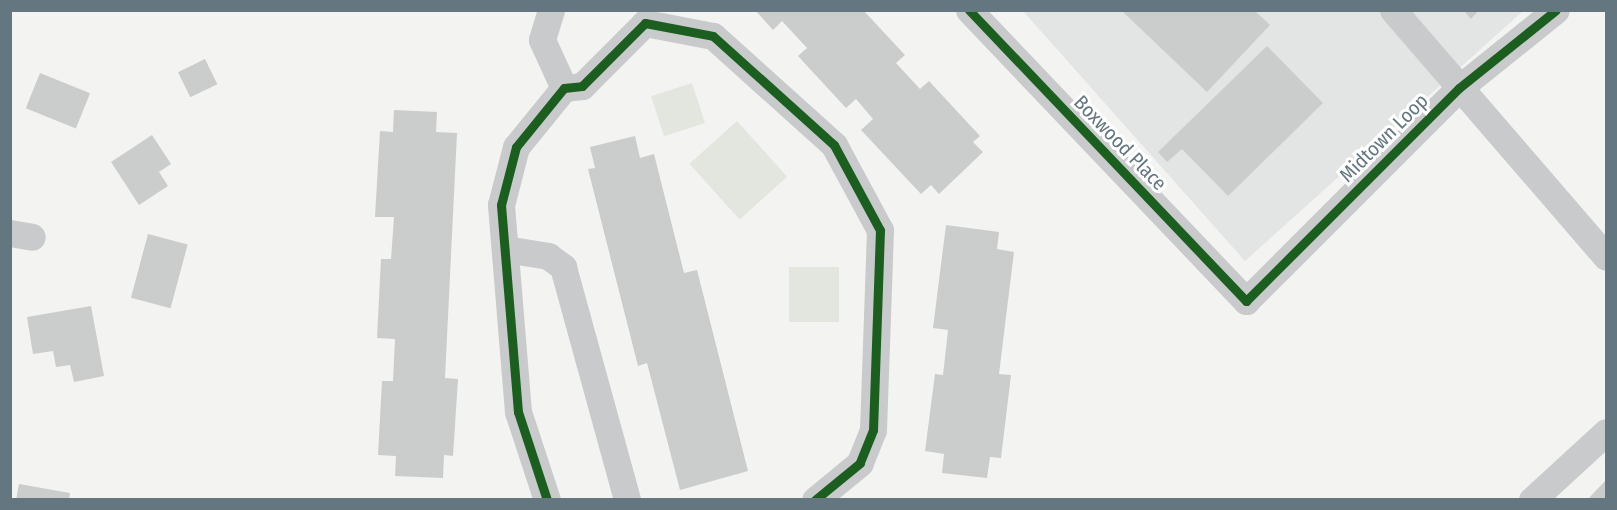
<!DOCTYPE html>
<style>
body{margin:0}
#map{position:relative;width:1617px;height:510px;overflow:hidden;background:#f3f3f1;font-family:"Fira Sans Condensed",sans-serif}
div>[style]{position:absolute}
.built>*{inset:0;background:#e3e4e4}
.green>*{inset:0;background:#e3e6df;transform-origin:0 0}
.building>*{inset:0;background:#cbcccc;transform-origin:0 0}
.minor>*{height:27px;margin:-13.5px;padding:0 13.5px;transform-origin:13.5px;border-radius:13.5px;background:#c8cacb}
.cycleway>*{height:9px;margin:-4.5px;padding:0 4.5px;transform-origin:4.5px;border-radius:4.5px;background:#1b5e20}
span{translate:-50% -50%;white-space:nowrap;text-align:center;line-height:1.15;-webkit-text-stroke:6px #fff;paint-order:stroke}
.street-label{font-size:20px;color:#647680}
.frame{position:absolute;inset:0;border:12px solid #647680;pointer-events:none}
</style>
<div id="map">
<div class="built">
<i style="clip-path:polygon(1023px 11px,1523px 11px,1245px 261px)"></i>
</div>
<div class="green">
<i style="left:692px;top:83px;width:42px;height:43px;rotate:72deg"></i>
<i style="left:737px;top:121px;width:75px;height:64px;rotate:48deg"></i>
<i style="left:789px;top:267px;width:50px;height:55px"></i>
</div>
<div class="building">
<i style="clip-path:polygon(755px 10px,863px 10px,905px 55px,896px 63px,920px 89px,929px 81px,980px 136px,973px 142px,983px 152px,939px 194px,931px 185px,921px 194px,861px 130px,873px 119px,856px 99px,846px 108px,798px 56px,807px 48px,782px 21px,773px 30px)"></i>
<i style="clip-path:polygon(1121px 10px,1254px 10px,1270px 25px,1207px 92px)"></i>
<i style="clip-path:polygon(1463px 10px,1479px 10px,1471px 19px)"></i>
<i style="clip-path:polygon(1267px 46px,1323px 103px,1228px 196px,1182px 149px,1167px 162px,1158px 152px)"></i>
<i style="left:205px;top:59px;width:28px;height:30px;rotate:64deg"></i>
<i style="left:40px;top:73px;width:54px;height:38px;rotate:22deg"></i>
<i style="clip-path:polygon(394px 110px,437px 112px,436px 132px,457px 133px,445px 378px,458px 379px,453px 456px,444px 455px,443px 478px,395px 476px,396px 456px,378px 455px,382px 381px,393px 381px,395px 339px,377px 338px,381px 259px,391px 259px,394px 217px,375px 217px,380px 131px,393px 132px)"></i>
<i style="clip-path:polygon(152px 135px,171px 164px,159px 172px,168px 186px,139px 205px,111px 162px)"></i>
<i style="clip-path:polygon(635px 136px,640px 158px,654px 154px,684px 273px,697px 270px,748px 471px,680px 490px,647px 363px,638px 366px,588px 169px,595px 168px,590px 147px)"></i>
<i style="clip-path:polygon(946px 225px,999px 232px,997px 249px,1014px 252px,999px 374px,1011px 375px,1001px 458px,990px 457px,987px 478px,942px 473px,944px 454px,925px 451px,935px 374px,943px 375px,948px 330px,933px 328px)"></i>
<i style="left:148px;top:234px;width:41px;height:66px;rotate:15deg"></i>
<i style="clip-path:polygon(91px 306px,104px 376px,74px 382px,70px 365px,56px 367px,53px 351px,33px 354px,27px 317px)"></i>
<i style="clip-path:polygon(1606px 480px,1606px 500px,1587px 500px)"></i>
<i style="clip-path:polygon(19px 484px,70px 493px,69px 500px,16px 500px)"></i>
</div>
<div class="minor">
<i style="left:551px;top:10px;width:31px;rotate:107deg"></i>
<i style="left:542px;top:40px;width:53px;rotate:65.4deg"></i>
<i style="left:969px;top:10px;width:402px;rotate:46.4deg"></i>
<i style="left:1246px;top:301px;width:301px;rotate:-45deg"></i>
<i style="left:1459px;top:88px;width:124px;rotate:-38.8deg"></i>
<i style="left:1393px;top:10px;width:326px;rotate:49.2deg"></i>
<i style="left:10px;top:233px;width:22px;rotate:10deg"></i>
<i style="left:505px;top:249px;width:44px;rotate:9.2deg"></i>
<i style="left:548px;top:256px;width:19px;rotate:36deg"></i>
<i style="left:563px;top:267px;width:242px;rotate:74.6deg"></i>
<i style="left:547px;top:500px;width:93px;rotate:-108.2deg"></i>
<i style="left:518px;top:412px;width:208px;rotate:-94.7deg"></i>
<i style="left:501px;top:205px;width:60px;rotate:-75.5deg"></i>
<i style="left:516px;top:147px;width:76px;rotate:-50.9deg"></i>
<i style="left:564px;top:88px;width:18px;rotate:-6deg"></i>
<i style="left:582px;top:86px;width:89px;rotate:-45deg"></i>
<i style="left:645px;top:23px;width:69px;rotate:10.8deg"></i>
<i style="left:713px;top:36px;width:163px;rotate:42deg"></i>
<i style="left:834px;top:145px;width:97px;rotate:61.6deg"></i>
<i style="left:880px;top:230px;width:200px;rotate:92deg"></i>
<i style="left:873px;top:430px;width:35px;rotate:112deg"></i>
<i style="left:860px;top:463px;width:58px;rotate:140.6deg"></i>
<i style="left:1532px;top:500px;width:100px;rotate:-42.6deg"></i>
</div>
<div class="cycleway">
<i style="left:969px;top:10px;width:402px;rotate:46.4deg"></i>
<i style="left:1246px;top:301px;width:301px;rotate:-45deg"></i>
<i style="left:1459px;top:88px;width:124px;rotate:-38.8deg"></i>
<i style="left:547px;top:500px;width:93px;rotate:-108.2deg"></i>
<i style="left:518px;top:412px;width:208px;rotate:-94.7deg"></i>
<i style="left:501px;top:205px;width:60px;rotate:-75.5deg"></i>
<i style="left:516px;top:147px;width:76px;rotate:-50.9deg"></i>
<i style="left:564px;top:88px;width:18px;rotate:-6deg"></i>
<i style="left:582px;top:86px;width:89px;rotate:-45deg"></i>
<i style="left:645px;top:23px;width:69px;rotate:10.8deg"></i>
<i style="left:713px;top:36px;width:163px;rotate:42deg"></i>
<i style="left:834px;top:145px;width:97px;rotate:61.6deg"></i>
<i style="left:880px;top:230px;width:200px;rotate:92deg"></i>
<i style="left:873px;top:430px;width:35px;rotate:112deg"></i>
<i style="left:860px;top:463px;width:58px;rotate:140.6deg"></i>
</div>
<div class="street-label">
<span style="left:1384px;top:138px;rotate:-45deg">Midtown Loop</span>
<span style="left:1120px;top:143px;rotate:46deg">Boxwood Place</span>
</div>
<div class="frame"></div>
</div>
